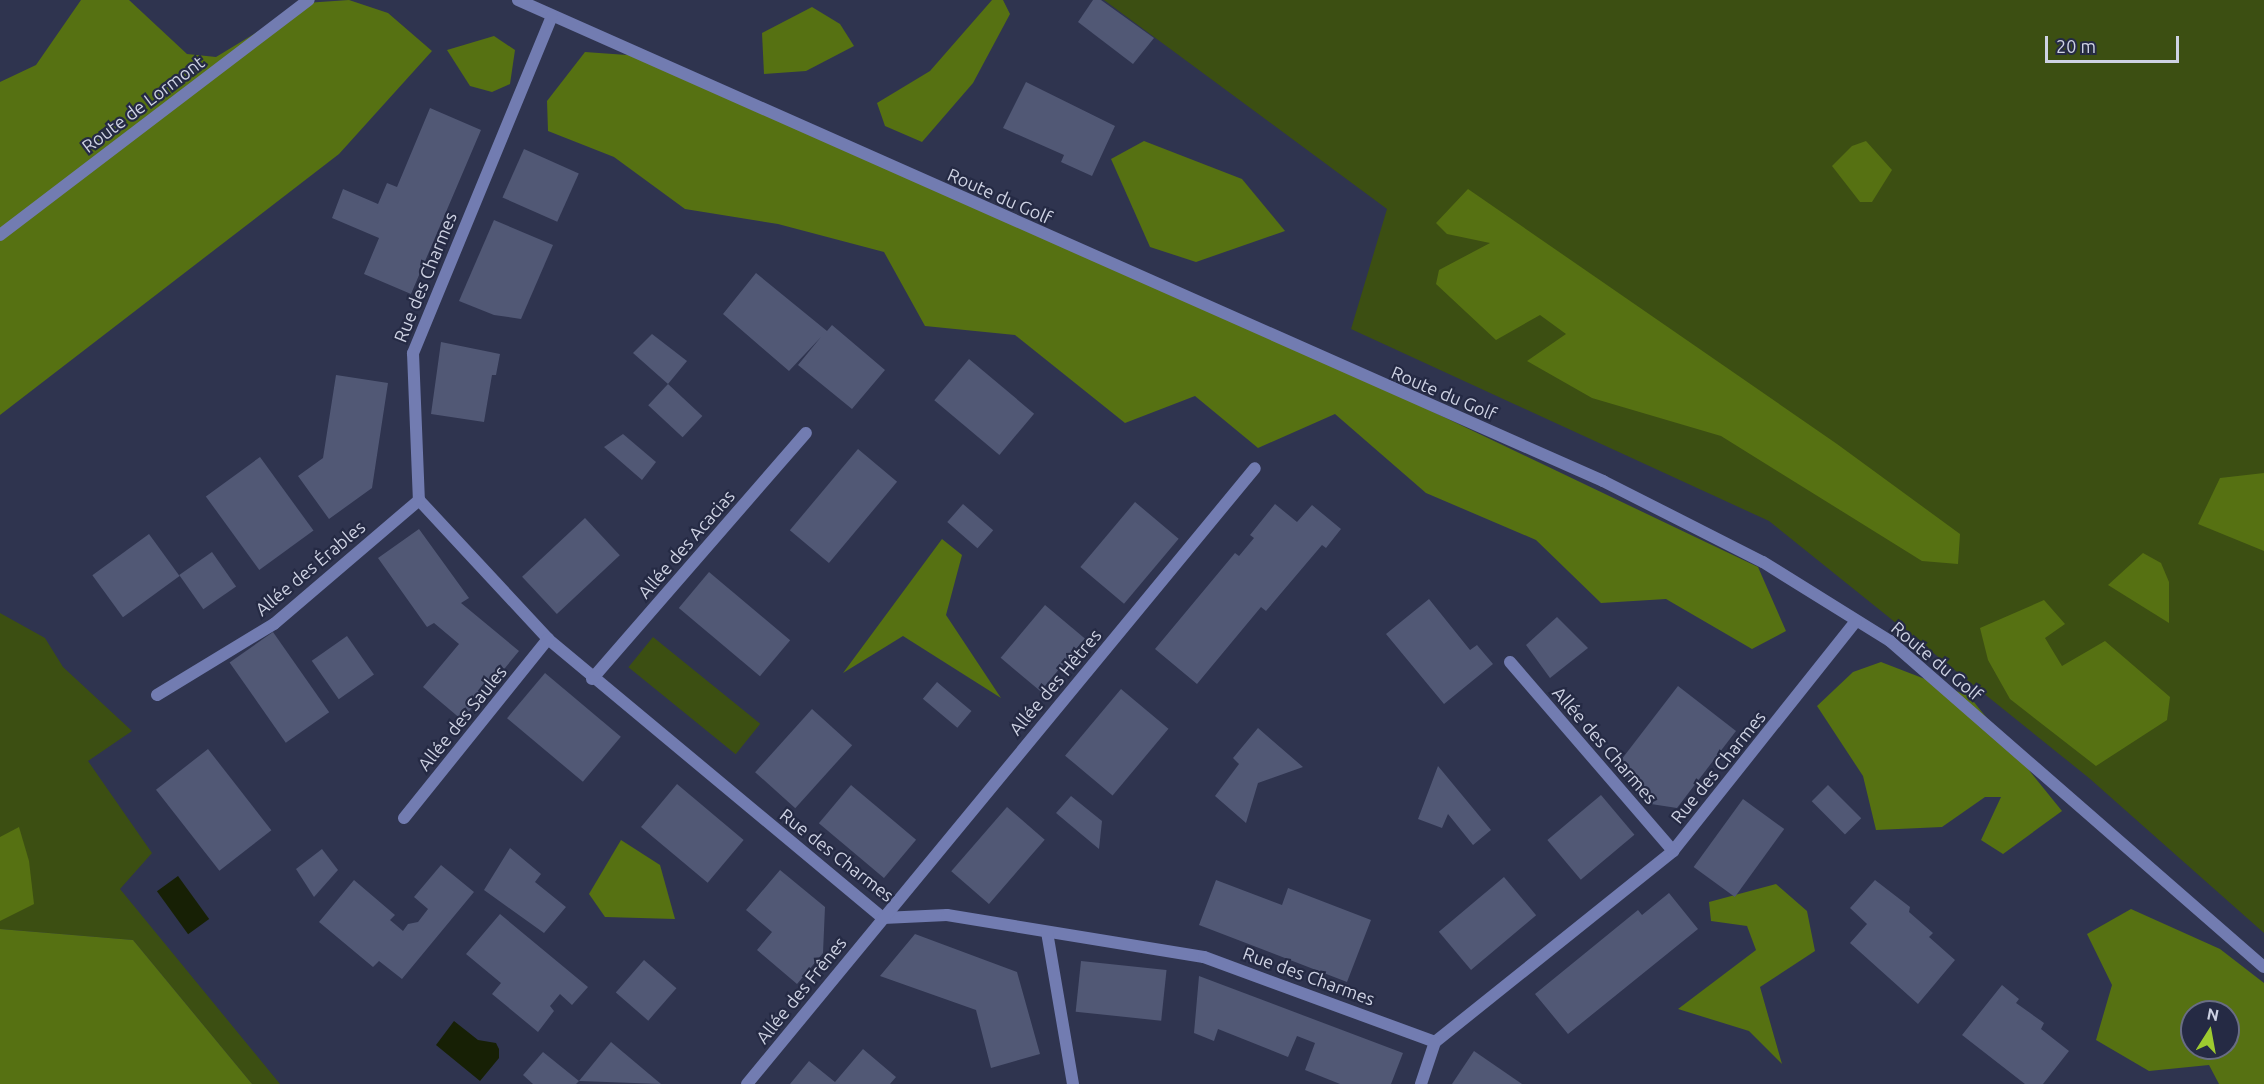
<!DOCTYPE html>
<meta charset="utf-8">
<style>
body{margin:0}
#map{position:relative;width:2264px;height:1084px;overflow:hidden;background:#2f344f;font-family:Ubuntu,sans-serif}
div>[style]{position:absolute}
.green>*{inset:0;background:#3c4f12;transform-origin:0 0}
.forest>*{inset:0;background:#567112}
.water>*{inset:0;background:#172005;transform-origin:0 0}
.building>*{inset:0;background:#515875;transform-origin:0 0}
.minor>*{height:12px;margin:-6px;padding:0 6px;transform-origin:6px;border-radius:6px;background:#727cb1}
span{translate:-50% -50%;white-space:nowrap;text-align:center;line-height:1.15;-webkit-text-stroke:4.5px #252a44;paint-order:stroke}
.street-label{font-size:18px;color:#ced2e3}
.north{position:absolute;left:2180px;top:1000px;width:60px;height:60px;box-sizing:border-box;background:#252a44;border:2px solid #696d84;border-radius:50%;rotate:11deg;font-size:16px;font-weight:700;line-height:24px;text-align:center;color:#ced2e3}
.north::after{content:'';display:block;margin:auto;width:21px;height:27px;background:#9dca30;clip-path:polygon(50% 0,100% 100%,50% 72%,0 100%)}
.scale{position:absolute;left:2045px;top:36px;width:134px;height:27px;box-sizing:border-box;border:3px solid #ced2e3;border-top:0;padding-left:8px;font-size:18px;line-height:21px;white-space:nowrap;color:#ced2e3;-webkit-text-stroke:4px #252a44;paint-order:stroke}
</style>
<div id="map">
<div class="green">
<i style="clip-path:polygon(1104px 0,2264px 0,2264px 933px,2089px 778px,1769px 521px,1351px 329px,1387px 209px)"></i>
<i style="clip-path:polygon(0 613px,45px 638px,63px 667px,132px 731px,88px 761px,152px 853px,120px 889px,280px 1084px,252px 1084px,133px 940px,0 929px)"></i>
<i style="left:653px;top:637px;width:138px;height:39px;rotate:39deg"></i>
</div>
<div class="forest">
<i style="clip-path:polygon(81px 0,129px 0,187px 54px,216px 57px,305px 3px,349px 0,388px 13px,432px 51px,339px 154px,0 415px,0 82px,36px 65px)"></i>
<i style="clip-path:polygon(992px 0,1003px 0,1010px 14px,973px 83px,922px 142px,885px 126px,877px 103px,930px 71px)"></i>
<i style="clip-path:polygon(812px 7px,840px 24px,854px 46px,806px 71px,764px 74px,762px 33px)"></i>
<i style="clip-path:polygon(494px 36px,515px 50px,510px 84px,492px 92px,470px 86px,447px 50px)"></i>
<i style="clip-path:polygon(585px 52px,641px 56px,1339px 367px,1758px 567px,1786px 631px,1752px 649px,1666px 599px,1601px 603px,1536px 540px,1426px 493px,1335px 414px,1258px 448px,1195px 396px,1125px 423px,1015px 335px,925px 326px,884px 252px,778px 224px,685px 209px,614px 157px,548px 131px,547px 101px)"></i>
<i style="clip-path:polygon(1144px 141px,1242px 179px,1285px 231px,1196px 262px,1150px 247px,1111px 159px)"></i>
<i style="clip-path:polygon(1866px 141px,1892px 170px,1872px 202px,1860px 202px,1832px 166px,1852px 146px)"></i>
<i style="clip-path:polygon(1468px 189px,1837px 444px,1960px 534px,1958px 564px,1922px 561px,1721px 436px,1592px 398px,1527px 361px,1566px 334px,1540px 315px,1496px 340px,1436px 284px,1439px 270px,1490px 243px,1447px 234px,1436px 223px)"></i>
<i style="clip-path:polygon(2264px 473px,2264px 551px,2198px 524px,2220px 478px)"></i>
<i style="clip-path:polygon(942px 539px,962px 555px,946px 615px,1001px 698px,903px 636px,843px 673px)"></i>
<i style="clip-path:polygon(2143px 553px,2161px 563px,2169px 582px,2169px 623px,2108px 585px)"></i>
<i style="clip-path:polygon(2044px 600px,2065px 624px,2045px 638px,2062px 666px,2105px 641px,2170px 697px,2167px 720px,2096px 766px,2010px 699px,1988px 660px,1980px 628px)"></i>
<i style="clip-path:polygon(1881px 662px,1969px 696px,2062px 811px,2003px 854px,1981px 840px,2001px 797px,1985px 797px,1942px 827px,1876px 830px,1863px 776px,1817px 706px,1853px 672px)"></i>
<i style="clip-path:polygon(19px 827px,29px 861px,34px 904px,0 921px,0 837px)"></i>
<i style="clip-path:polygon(621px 840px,660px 865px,675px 919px,605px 917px,589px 894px)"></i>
<i style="clip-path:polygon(1776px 884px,1807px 911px,1815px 951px,1760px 987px,1782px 1064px,1749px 1031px,1678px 1009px,1756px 950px,1747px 926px,1711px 921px,1709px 902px)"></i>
<i style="clip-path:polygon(evenodd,2131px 909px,2220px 949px,2264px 983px,2264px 1084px,2219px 1084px,2209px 1065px,2149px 1071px,2096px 1040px,2112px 985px,2087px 934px,2131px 909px,2192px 1012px,2228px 1012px,2228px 1048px,2192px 1048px,2192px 1012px)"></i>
<i style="clip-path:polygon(0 929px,133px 940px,252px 1084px,0 1084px)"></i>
</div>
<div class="water">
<i style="left:178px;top:876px;width:53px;height:26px;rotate:54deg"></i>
<i style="clip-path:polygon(454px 1021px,478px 1040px,496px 1043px,499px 1049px,499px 1058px,480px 1081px,436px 1045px)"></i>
</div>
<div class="building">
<i style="clip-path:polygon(1093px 0,1101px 0,1154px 38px,1133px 64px,1078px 22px)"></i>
<i style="clip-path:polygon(1026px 82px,1115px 126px,1092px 176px,1061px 162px,1064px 155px,1003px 128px)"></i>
<i style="clip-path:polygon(430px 108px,481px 130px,411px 294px,364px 274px,379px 238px,332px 218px,343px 189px,378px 204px,387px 183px,397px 187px)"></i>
<i style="left:524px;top:149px;width:60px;height:53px;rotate:24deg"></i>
<i style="clip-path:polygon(494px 220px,553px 245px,521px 319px,494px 315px,459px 301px)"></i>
<i style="clip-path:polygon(756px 273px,827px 331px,832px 325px,885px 370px,852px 409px,798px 365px,821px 337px,789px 371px,723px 314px)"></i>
<i style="clip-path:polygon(652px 334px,687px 361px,668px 384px,633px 353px)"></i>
<i style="clip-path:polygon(441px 342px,500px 354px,496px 375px,492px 375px,484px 422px,431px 414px)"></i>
<i style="left:969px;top:359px;width:85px;height:54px;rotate:40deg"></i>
<i style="clip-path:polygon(336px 375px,388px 383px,372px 488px,329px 519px,298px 476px,323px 458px)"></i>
<i style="left:668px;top:384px;width:47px;height:29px;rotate:43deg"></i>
<i style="clip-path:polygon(623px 434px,656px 462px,642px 480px,604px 447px)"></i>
<i style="left:858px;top:449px;width:51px;height:106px;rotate:40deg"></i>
<i style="left:260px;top:457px;width:91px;height:67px;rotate:54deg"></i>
<i style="left:1135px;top:502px;width:57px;height:85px;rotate:40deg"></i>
<i style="left:963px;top:504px;width:40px;height:24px;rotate:41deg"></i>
<i style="clip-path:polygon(1275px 504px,1297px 522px,1312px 505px,1341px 529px,1326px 548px,1322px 545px,1266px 611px,1261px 607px,1197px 684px,1155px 649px,1235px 553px,1239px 556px,1254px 538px,1250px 535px)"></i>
<i style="left:585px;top:518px;width:51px;height:86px;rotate:47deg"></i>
<i style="clip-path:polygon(419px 529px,469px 598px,461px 603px,519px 651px,462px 720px,423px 687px,459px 644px,434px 623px,427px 627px,378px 558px)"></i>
<i style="left:149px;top:534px;width:52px;height:70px;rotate:54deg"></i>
<i style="left:212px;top:552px;width:42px;height:40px;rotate:55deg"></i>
<i style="left:709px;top:572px;width:106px;height:47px;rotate:40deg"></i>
<i style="clip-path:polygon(1429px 599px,1470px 650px,1477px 645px,1493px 664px,1444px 704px,1386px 634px)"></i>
<i style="left:1045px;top:605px;width:52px;height:69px;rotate:40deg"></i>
<i style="clip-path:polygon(1557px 617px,1588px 648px,1550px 678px,1526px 645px)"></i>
<i style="left:273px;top:632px;width:98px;height:53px;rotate:55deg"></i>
<i style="left:347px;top:636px;width:47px;height:43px;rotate:55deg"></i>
<i style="left:545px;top:673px;width:99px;height:59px;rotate:40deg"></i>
<i style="left:937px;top:682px;width:45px;height:22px;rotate:40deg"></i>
<i style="clip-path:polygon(1678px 686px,1736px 731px,1677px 808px,1651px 804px,1618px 764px)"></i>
<i style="left:1121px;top:689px;width:62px;height:87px;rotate:40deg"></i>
<i style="left:812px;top:709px;width:54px;height:85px;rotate:42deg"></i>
<i style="clip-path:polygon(1258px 728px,1303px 767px,1258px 783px,1246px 823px,1215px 796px,1239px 764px,1233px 758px)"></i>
<i style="left:208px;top:749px;width:103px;height:66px;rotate:52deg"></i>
<i style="clip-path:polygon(1438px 766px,1491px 830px,1473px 845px,1448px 814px,1442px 828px,1418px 819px)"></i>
<i style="left:677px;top:784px;width:87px;height:56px;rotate:40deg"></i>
<i style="left:851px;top:785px;width:85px;height:50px;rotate:40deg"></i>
<i style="left:1828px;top:785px;width:47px;height:23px;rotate:45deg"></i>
<i style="left:1601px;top:795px;width:52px;height:70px;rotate:50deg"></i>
<i style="clip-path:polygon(1071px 796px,1102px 821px,1099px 849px,1056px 813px)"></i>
<i style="left:1743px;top:799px;width:51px;height:84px;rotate:36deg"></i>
<i style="left:1007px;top:807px;width:50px;height:85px;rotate:41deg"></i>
<i style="clip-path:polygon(510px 848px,541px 874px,535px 882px,566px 907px,544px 933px,484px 890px)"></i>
<i style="clip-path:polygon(322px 849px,338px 870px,314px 897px,296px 869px)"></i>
<i style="clip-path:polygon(441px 865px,474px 892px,402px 979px,379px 961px,373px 967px,319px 922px,354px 880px,395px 915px,390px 920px,403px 931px,408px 924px,418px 922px,428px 909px,414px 897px)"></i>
<i style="clip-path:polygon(780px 870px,825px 907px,823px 953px,797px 984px,757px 950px,772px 932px,746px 910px)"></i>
<i style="left:1504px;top:877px;width:50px;height:85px;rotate:50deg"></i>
<i style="clip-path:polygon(1216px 880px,1282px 905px,1288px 888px,1371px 920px,1347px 982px,1199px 925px)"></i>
<i style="clip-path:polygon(1875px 880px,1910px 907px,1909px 912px,1933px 933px,1929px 937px,1955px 960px,1918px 1004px,1850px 943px,1867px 924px,1850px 908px)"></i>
<i style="clip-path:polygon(1669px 893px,1698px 929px,1568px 1034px,1535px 994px,1638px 910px,1642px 915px)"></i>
<i style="clip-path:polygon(500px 914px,588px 987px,572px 1005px,560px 994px,550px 1006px,554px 1011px,538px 1032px,492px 994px,501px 983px,466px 954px)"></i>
<i style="clip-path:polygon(915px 934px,1017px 972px,1040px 1054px,991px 1068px,976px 1010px,880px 976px)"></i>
<i style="left:644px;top:960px;width:43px;height:43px;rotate:41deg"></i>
<i style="left:1081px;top:961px;width:86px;height:51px;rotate:6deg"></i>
<i style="clip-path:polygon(1199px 976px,1403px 1053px,1391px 1084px,1340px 1084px,1305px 1070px,1315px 1043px,1297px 1036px,1288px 1057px,1218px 1029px,1214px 1041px,1194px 1033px)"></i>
<i style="clip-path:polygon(2002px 985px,2019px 999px,2016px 1003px,2044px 1023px,2041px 1029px,2069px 1051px,2043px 1084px,2025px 1084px,1962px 1035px)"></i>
<i style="clip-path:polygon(611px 1042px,661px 1084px,579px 1081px)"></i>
<i style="clip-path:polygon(863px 1049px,896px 1077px,890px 1084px,790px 1084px,809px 1061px,835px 1082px)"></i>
<i style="clip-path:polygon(1474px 1051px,1522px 1084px,1452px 1084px)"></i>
<i style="clip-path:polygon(543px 1052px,579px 1081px,576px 1084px,533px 1084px,523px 1075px)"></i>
</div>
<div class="minor">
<i style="left:518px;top:0;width:1187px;rotate:23.91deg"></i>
<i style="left:1603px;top:481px;width:179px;rotate:26.9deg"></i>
<i style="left:1763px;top:562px;width:150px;rotate:31.9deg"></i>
<i style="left:1890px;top:641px;width:496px;rotate:41.1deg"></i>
<i style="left:552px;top:16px;width:365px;rotate:112.4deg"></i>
<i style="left:413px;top:353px;width:147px;rotate:87.7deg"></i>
<i style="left:419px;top:500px;width:190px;rotate:47.1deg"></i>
<i style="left:548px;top:639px;width:436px;rotate:39.8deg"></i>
<i style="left:883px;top:918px;width:64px;rotate:-2.7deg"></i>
<i style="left:947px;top:915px;width:260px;rotate:9.3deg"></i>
<i style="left:1204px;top:957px;width:246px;rotate:20.2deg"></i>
<i style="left:1435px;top:1042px;width:305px;rotate:-38.7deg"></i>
<i style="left:1673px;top:851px;width:293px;rotate:-51.5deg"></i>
<i style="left:0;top:235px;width:388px;rotate:-37.3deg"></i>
<i style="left:1510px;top:662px;width:250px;rotate:49.2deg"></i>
<i style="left:592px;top:679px;width:326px;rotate:-49deg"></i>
<i style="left:157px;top:695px;width:137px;rotate:-31.3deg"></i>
<i style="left:274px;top:624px;width:191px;rotate:-40.5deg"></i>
<i style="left:404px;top:818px;width:230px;rotate:-51.2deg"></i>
<i style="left:1047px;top:932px;width:154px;rotate:80.3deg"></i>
<i style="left:747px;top:1084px;width:798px;rotate:-50.49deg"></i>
<i style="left:1421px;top:1084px;width:44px;rotate:-71.6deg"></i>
</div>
<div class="street-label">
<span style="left:143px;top:104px;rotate:-37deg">Route de Lormont</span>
<span style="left:1000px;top:196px;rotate:24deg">Route du Golf</span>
<span style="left:425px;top:277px;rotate:-68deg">Rue des Charmes</span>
<span style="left:1444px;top:393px;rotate:23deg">Route du Golf</span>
<span style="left:686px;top:544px;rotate:-49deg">Allée des Acacias</span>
<span style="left:310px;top:568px;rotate:-40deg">Allée des Érables</span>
<span style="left:1937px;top:661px;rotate:40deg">Route du Golf</span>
<span style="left:1055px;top:682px;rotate:-50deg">Allée des Hêtres</span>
<span style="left:462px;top:718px;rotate:-51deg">Allée des Saules</span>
<span style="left:1605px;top:745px;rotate:49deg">Allée des Charmes</span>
<span style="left:1718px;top:767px;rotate:-51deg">Rue des Charmes</span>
<span style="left:837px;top:855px;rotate:38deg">Rue des Charmes</span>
<span style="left:1309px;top:976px;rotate:20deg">Rue des Charmes</span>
<span style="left:801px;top:990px;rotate:-51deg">Allée des Frênes</span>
</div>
<div class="north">N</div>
<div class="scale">20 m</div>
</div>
